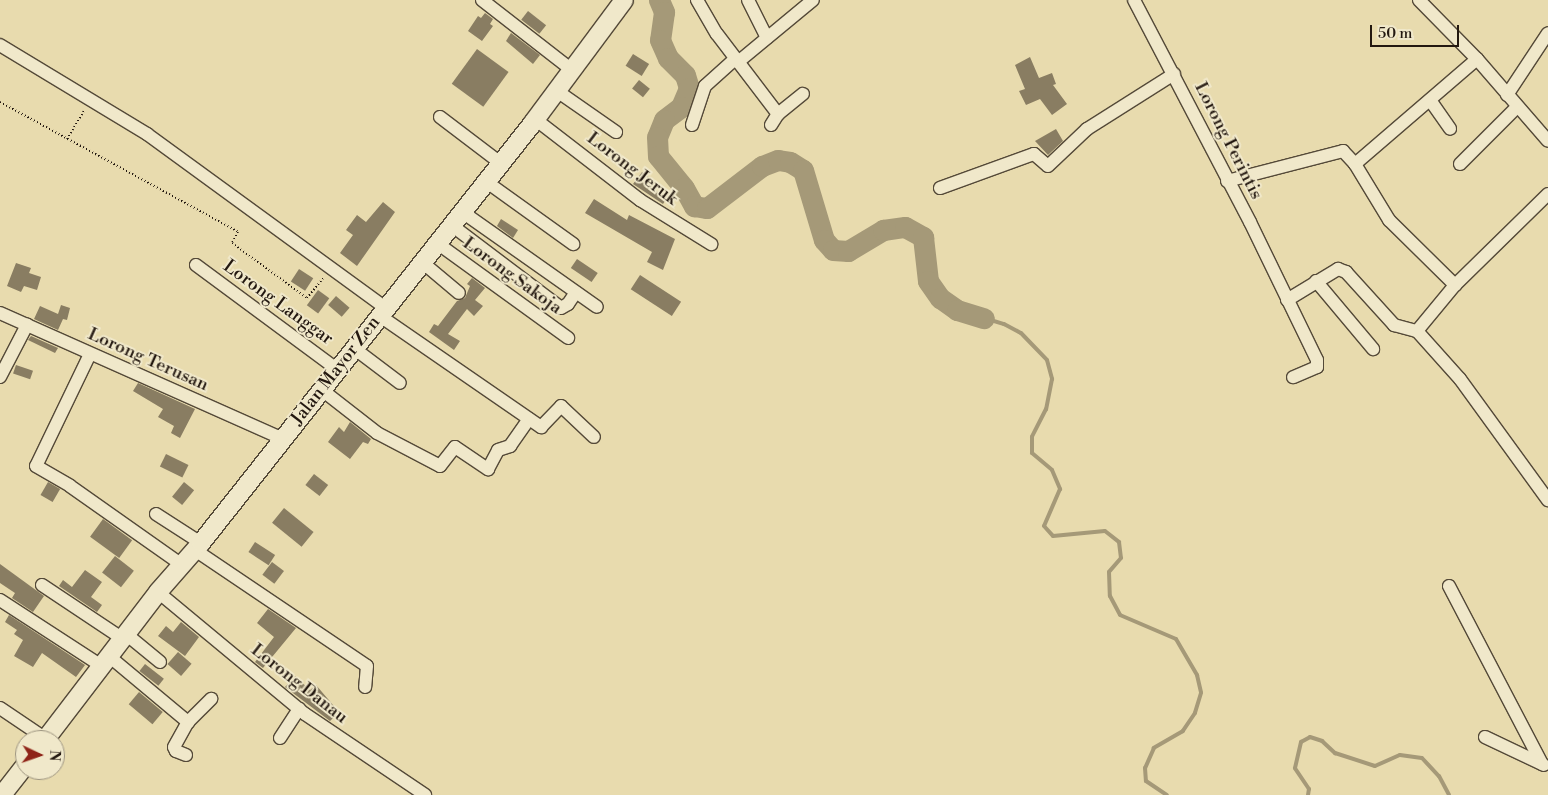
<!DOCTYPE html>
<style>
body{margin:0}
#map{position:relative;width:1548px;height:795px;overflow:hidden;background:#e8dbae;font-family:"Libre Bodoni",serif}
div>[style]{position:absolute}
.stream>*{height:4px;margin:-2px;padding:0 2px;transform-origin:2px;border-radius:2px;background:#a59978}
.river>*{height:21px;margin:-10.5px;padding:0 10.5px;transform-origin:10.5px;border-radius:10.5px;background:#a59978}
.building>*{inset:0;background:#897d62;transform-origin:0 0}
.path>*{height:2px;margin-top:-1px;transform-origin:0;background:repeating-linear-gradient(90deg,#231810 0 1px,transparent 0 3.5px)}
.roads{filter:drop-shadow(1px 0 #544938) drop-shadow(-1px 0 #544938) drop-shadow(0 1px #544938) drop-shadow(0 -1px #544938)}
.street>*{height:12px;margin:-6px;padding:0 6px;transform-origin:6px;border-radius:6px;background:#f0e8ca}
.secondary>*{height:18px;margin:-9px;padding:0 9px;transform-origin:9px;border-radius:9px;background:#f0e8ca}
span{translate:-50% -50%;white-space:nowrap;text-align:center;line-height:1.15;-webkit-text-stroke:4px #f0e8ca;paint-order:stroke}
.street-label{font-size:18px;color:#231810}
.north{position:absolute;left:15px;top:730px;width:50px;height:50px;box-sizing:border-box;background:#f0e8ca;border:1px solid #9e9580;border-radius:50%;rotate:93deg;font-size:14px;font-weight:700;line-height:20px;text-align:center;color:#231810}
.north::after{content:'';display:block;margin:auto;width:18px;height:22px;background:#8f2418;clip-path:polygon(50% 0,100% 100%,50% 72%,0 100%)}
.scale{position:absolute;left:1370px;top:25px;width:89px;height:22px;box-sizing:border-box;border:2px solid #231810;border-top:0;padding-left:6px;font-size:15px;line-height:18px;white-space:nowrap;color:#231810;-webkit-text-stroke:4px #f0e8ca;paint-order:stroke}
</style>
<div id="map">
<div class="stream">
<i style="left:984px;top:318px;width:21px;rotate:17deg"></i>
<i style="left:1004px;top:324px;width:19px;rotate:28deg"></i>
<i style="left:1021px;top:333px;width:37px;rotate:46deg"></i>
<i style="left:1047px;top:360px;width:20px;rotate:75deg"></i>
<i style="left:1052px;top:379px;width:31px;rotate:101deg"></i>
<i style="left:1046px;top:409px;width:31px;rotate:117deg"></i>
<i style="left:1032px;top:437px;width:16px;rotate:90deg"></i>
<i style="left:1032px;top:453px;width:26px;rotate:40deg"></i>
<i style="left:1052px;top:470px;width:21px;rotate:67deg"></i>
<i style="left:1060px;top:489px;width:40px;rotate:113.4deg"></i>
<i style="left:1044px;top:526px;width:13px;rotate:48deg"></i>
<i style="left:1053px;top:536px;width:52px;rotate:-5.5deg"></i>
<i style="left:1105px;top:531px;width:18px;rotate:38deg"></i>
<i style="left:1119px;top:542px;width:16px;rotate:83deg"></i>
<i style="left:1121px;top:558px;width:18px;rotate:131deg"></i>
<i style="left:1109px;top:572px;width:24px;rotate:88deg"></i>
<i style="left:1110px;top:596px;width:21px;rotate:62deg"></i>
<i style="left:1120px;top:615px;width:61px;rotate:23.2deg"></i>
<i style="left:1176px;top:639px;width:42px;rotate:59.7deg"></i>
<i style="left:1197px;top:675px;width:18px;rotate:77deg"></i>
<i style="left:1201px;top:693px;width:21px;rotate:107deg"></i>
<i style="left:1195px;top:713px;width:22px;rotate:124deg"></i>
<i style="left:1183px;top:731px;width:34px;rotate:150deg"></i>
<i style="left:1154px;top:748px;width:22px;rotate:114deg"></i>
<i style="left:1145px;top:768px;width:13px;rotate:86deg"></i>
<i style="left:1146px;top:781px;width:25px;rotate:34deg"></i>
<i style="left:1308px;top:795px;width:6px;rotate:-81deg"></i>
<i style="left:1309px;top:789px;width:25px;rotate:-124deg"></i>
<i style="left:1295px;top:768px;width:27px;rotate:-77deg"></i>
<i style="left:1301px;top:742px;width:10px;rotate:-29deg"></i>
<i style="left:1310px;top:737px;width:13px;rotate:18deg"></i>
<i style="left:1322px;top:741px;width:18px;rotate:43deg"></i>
<i style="left:1335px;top:753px;width:42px;rotate:18deg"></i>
<i style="left:1375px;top:766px;width:27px;rotate:-24deg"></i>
<i style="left:1400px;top:755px;width:22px;rotate:8deg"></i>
<i style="left:1422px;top:758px;width:25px;rotate:47deg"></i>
<i style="left:1439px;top:776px;width:21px;rotate:62deg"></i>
</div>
<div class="river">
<i style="left:659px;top:0;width:13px;rotate:67deg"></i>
<i style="left:664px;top:12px;width:28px;rotate:98deg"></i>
<i style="left:660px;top:40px;width:20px;rotate:66deg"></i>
<i style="left:668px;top:58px;width:24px;rotate:45deg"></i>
<i style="left:685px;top:75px;width:14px;rotate:73deg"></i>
<i style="left:689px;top:88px;width:21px;rotate:113deg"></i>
<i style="left:681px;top:107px;width:21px;rotate:143deg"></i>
<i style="left:664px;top:120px;width:18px;rotate:112deg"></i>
<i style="left:657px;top:137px;width:19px;rotate:87deg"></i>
<i style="left:658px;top:156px;width:41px;rotate:50.9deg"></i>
<i style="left:684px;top:188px;width:21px;rotate:61deg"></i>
<i style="left:694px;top:206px;width:13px;rotate:9deg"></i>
<i style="left:707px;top:208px;width:69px;rotate:-37.4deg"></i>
<i style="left:762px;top:166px;width:17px;rotate:-21deg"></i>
<i style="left:778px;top:160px;width:12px;rotate:9deg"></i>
<i style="left:790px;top:162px;width:15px;rotate:32deg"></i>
<i style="left:803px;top:170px;width:73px;rotate:73.3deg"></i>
<i style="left:824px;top:240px;width:13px;rotate:48deg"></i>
<i style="left:833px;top:250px;width:15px;rotate:4deg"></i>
<i style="left:848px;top:251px;width:41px;rotate:-31deg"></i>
<i style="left:883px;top:230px;width:22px;rotate:-8deg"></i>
<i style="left:905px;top:227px;width:21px;rotate:29deg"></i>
<i style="left:923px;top:237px;width:44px;rotate:83.5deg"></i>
<i style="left:928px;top:281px;width:21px;rotate:55deg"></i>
<i style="left:940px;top:298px;width:21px;rotate:35deg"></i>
<i style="left:957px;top:310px;width:28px;rotate:17deg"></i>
</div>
<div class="building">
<i style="left:528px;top:11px;width:23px;height:11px;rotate:38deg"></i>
<i style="clip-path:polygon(485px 13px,493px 19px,490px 24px,493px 26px,482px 41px,468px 31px,478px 16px,481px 18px)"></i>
<i style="clip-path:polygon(511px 33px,540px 55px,533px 64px,506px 41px)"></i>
<i style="left:477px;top:49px;width:39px;height:43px;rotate:36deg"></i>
<i style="left:633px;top:54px;width:19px;height:14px;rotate:32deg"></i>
<i style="clip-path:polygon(1030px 57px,1039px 78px,1052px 73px,1056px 84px,1053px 85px,1067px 104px,1052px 115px,1040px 99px,1026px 105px,1019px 91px,1025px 89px,1015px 65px)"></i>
<i style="left:639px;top:80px;width:14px;height:11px;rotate:39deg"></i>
<i style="clip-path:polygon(1056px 129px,1063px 141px,1048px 155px,1035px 141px)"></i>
<i style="clip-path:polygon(642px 172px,655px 182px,651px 187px,667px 198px,663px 204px,633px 184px)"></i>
<i style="clip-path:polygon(594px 199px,627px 220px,629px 215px,675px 239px,663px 270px,647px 262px,652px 252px,585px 213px)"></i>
<i style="clip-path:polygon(383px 202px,395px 212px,357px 266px,340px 253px,353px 235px,346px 230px,357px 215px,366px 222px)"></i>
<i style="clip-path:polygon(501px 219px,518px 230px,513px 238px,497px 226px)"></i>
<i style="left:577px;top:259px;width:25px;height:11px;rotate:34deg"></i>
<i style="clip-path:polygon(16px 263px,31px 268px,29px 273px,41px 277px,37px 290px,24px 286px,21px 292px,7px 286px)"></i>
<i style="left:299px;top:269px;width:17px;height:15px;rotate:33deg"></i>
<i style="left:640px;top:275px;width:49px;height:17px;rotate:33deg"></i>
<i style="clip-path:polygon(472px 278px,485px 288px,475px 300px,483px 306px,474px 316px,467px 309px,448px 334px,460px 341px,454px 350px,429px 332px,434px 324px,438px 326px,457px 301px,465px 298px,470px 286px,467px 284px)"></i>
<i style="left:318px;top:290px;width:14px;height:19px;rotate:36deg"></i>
<i style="left:336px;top:296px;width:18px;height:12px;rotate:41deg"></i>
<i style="clip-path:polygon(61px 305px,70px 308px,67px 320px,63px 319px,58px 330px,34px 319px,40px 306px,58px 314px)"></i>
<i style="left:307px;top:319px;width:16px;height:14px;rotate:38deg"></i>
<i style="clip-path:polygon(31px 336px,58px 348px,55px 353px,28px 340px)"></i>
<i style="left:16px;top:365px;width:18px;height:9px;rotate:19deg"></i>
<i style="clip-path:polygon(138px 383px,195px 409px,180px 438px,171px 433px,174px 426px,158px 417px,163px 409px,133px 391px)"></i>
<i style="clip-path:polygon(350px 422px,371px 439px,368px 444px,363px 442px,350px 459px,328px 442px,339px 427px,344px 432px)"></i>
<i style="left:166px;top:454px;width:25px;height:14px;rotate:26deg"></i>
<i style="left:314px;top:474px;width:18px;height:14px;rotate:38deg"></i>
<i style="left:48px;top:482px;width:14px;height:15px;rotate:30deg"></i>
<i style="left:184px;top:482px;width:13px;height:19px;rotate:39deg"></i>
<i style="left:284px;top:508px;width:38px;height:19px;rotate:39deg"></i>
<i style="left:103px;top:519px;width:36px;height:22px;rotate:36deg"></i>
<i style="left:255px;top:542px;width:24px;height:12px;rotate:33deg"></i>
<i style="left:115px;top:556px;width:24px;height:21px;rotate:38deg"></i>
<i style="left:272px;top:562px;width:15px;height:16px;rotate:37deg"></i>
<i style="clip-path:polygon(0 564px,44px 596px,33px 612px,12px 598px,15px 593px,0 583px)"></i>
<i style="clip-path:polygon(85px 570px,102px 582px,91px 597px,102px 605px,97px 612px,59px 586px,63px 580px,72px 587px)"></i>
<i style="clip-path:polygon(268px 609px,296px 628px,263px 668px,255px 662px,274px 637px,257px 623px)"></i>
<i style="clip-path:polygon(9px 615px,85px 665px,76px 677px,42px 653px,33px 667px,14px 656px,23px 640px,14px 634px,17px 630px,5px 622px)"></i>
<i style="clip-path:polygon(181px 622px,199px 637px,185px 656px,158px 636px,166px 626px,173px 632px)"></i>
<i style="left:178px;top:652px;width:18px;height:16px;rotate:41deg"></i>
<i style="left:145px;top:664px;width:24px;height:9px;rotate:38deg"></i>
<i style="clip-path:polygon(295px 676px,310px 690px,316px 685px,339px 712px,330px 721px,285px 687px)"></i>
<i style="left:139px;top:692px;width:31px;height:16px;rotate:40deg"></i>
</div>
<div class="path">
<i style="left:0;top:102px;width:271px;rotate:28.6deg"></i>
<i style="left:238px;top:232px;width:13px;rotate:119deg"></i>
<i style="left:232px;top:243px;width:93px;rotate:36.3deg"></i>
<i style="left:307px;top:298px;width:27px;rotate:-51deg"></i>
<i style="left:67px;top:139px;width:33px;rotate:-59deg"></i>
</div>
<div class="roads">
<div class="street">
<i style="left:482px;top:0;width:114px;rotate:37.9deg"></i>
<i style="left:697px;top:0;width:39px;rotate:60deg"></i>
<i style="left:717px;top:34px;width:101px;rotate:52.7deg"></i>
<i style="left:748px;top:0;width:42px;rotate:63.4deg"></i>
<i style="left:1134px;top:0;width:250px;rotate:62.4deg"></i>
<i style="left:1250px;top:222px;width:153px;rotate:64.1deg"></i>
<i style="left:1317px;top:360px;width:7px;rotate:90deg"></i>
<i style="left:1317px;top:367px;width:26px;rotate:157deg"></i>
<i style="left:1419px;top:0;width:83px;rotate:45.5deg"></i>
<i style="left:1477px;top:59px;width:108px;rotate:49.1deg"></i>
<i style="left:0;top:45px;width:172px;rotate:31.2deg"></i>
<i style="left:147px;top:134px;width:296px;rotate:36.1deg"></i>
<i style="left:738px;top:62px;width:97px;rotate:-39.6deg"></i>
<i style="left:557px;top:91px;width:72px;rotate:34.8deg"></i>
<i style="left:1507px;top:95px;width:74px;rotate:-56.5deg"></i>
<i style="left:1430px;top:100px;width:35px;rotate:55deg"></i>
<i style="left:440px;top:117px;width:74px;rotate:37.3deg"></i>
<i style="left:535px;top:119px;width:133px;rotate:37.6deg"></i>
<i style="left:640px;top:200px;width:84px;rotate:31.8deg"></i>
<i style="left:692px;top:125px;width:41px;rotate:-71.6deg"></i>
<i style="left:705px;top:86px;width:40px;rotate:-42deg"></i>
<i style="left:771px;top:125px;width:13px;rotate:-58deg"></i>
<i style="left:778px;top:114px;width:32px;rotate:-39deg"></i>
<i style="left:1355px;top:164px;width:161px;rotate:-40.7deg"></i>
<i style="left:1460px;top:164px;width:81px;rotate:-45deg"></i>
<i style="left:484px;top:180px;width:110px;rotate:35.7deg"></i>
<i style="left:1227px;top:181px;width:120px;rotate:-14.5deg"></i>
<i style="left:1343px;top:151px;width:18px;rotate:47deg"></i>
<i style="left:1355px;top:164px;width:66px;rotate:58.7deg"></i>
<i style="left:1389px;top:220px;width:93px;rotate:44.6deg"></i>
<i style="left:940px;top:188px;width:100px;rotate:-19.9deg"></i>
<i style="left:1034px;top:154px;width:18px;rotate:41deg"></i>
<i style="left:1048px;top:166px;width:54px;rotate:-43.5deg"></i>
<i style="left:1087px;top:129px;width:103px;rotate:-32.3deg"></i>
<i style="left:1548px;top:194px;width:130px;rotate:135.6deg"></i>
<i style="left:1455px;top:285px;width:60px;rotate:129.6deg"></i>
<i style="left:1417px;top:331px;width:64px;rotate:48.1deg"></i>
<i style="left:1460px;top:379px;width:150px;rotate:54deg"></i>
<i style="left:461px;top:211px;width:166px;rotate:35.2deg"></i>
<i style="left:450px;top:224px;width:139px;rotate:37.1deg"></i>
<i style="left:561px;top:308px;width:8px;rotate:-30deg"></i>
<i style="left:568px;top:304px;width:14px;rotate:-56deg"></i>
<i style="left:437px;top:243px;width:162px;rotate:35.9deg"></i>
<i style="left:422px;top:262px;width:48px;rotate:40deg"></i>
<i style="left:196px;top:265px;width:177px;rotate:36.5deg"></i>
<i style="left:1316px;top:281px;width:89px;rotate:50deg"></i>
<i style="left:1287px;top:300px;width:60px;rotate:-31.3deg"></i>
<i style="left:1338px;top:269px;width:9px;rotate:21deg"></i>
<i style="left:1346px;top:272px;width:72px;rotate:47.8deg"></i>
<i style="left:1394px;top:325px;width:24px;rotate:15deg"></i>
<i style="left:0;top:313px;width:310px;rotate:24deg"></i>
<i style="left:380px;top:316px;width:196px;rotate:34.6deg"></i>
<i style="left:541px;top:427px;width:29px;rotate:-46deg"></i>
<i style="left:561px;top:406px;width:45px;rotate:43.2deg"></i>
<i style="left:355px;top:349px;width:56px;rotate:37.1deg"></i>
<i style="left:90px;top:354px;width:124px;rotate:115.7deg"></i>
<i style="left:36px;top:466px;width:39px;rotate:30deg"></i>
<i style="left:70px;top:486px;width:137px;rotate:35.2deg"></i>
<i style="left:0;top:377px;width:59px;rotate:-62.6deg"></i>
<i style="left:322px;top:390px;width:70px;rotate:38deg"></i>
<i style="left:377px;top:433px;width:71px;rotate:27.6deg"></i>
<i style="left:440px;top:466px;width:24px;rotate:-52deg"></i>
<i style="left:455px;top:447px;width:40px;rotate:34deg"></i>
<i style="left:488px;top:469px;width:21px;rotate:-62deg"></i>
<i style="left:498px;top:450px;width:13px;rotate:-18deg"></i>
<i style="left:510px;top:446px;width:33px;rotate:-55deg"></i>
<i style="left:156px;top:514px;width:54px;rotate:32.8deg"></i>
<i style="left:195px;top:550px;width:207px;rotate:34deg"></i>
<i style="left:367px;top:666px;width:21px;rotate:95deg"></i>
<i style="left:42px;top:585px;width:97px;rotate:33.7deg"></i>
<i style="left:1449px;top:586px;width:201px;rotate:62.4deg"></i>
<i style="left:158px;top:592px;width:191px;rotate:39.7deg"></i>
<i style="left:305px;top:714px;width:145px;rotate:34deg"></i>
<i style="left:0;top:600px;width:123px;rotate:33deg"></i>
<i style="left:126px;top:634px;width:44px;rotate:39.5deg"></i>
<i style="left:110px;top:657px;width:102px;rotate:39.8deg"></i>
<i style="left:0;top:708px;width:55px;rotate:34deg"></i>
<i style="left:1485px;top:737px;width:65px;rotate:25.4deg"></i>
<i style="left:280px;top:738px;width:35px;rotate:-57deg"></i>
<i style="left:186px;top:755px;width:11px;rotate:-158deg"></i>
<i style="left:176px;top:751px;width:4px;rotate:-117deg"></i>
<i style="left:174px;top:747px;width:29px;rotate:-61deg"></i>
<i style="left:188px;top:722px;width:33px;rotate:-45deg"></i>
</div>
<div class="secondary">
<i style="left:45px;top:740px;width:186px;rotate:-52.6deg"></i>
<i style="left:158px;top:592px;width:65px;rotate:-48.7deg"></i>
<i style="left:201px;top:543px;width:534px;rotate:-51.69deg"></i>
<i style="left:532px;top:124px;width:154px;rotate:-53.4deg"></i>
<i style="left:2px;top:795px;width:37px;rotate:-52deg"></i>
</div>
</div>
<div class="street-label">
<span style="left:1228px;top:141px;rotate:63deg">Lorong Perintis</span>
<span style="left:632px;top:169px;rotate:37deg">Lorong Jeruk</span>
<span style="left:512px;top:276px;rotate:36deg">Lorong Sakoja</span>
<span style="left:278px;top:303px;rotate:36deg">Lorong Langgar</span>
<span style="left:148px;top:360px;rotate:24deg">Lorong Terusan</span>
<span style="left:336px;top:371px;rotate:-52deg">Jalan Mayor Zen</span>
<span style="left:299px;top:684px;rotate:38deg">Lorong Danau</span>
</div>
<div class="north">N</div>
<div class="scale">50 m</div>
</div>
